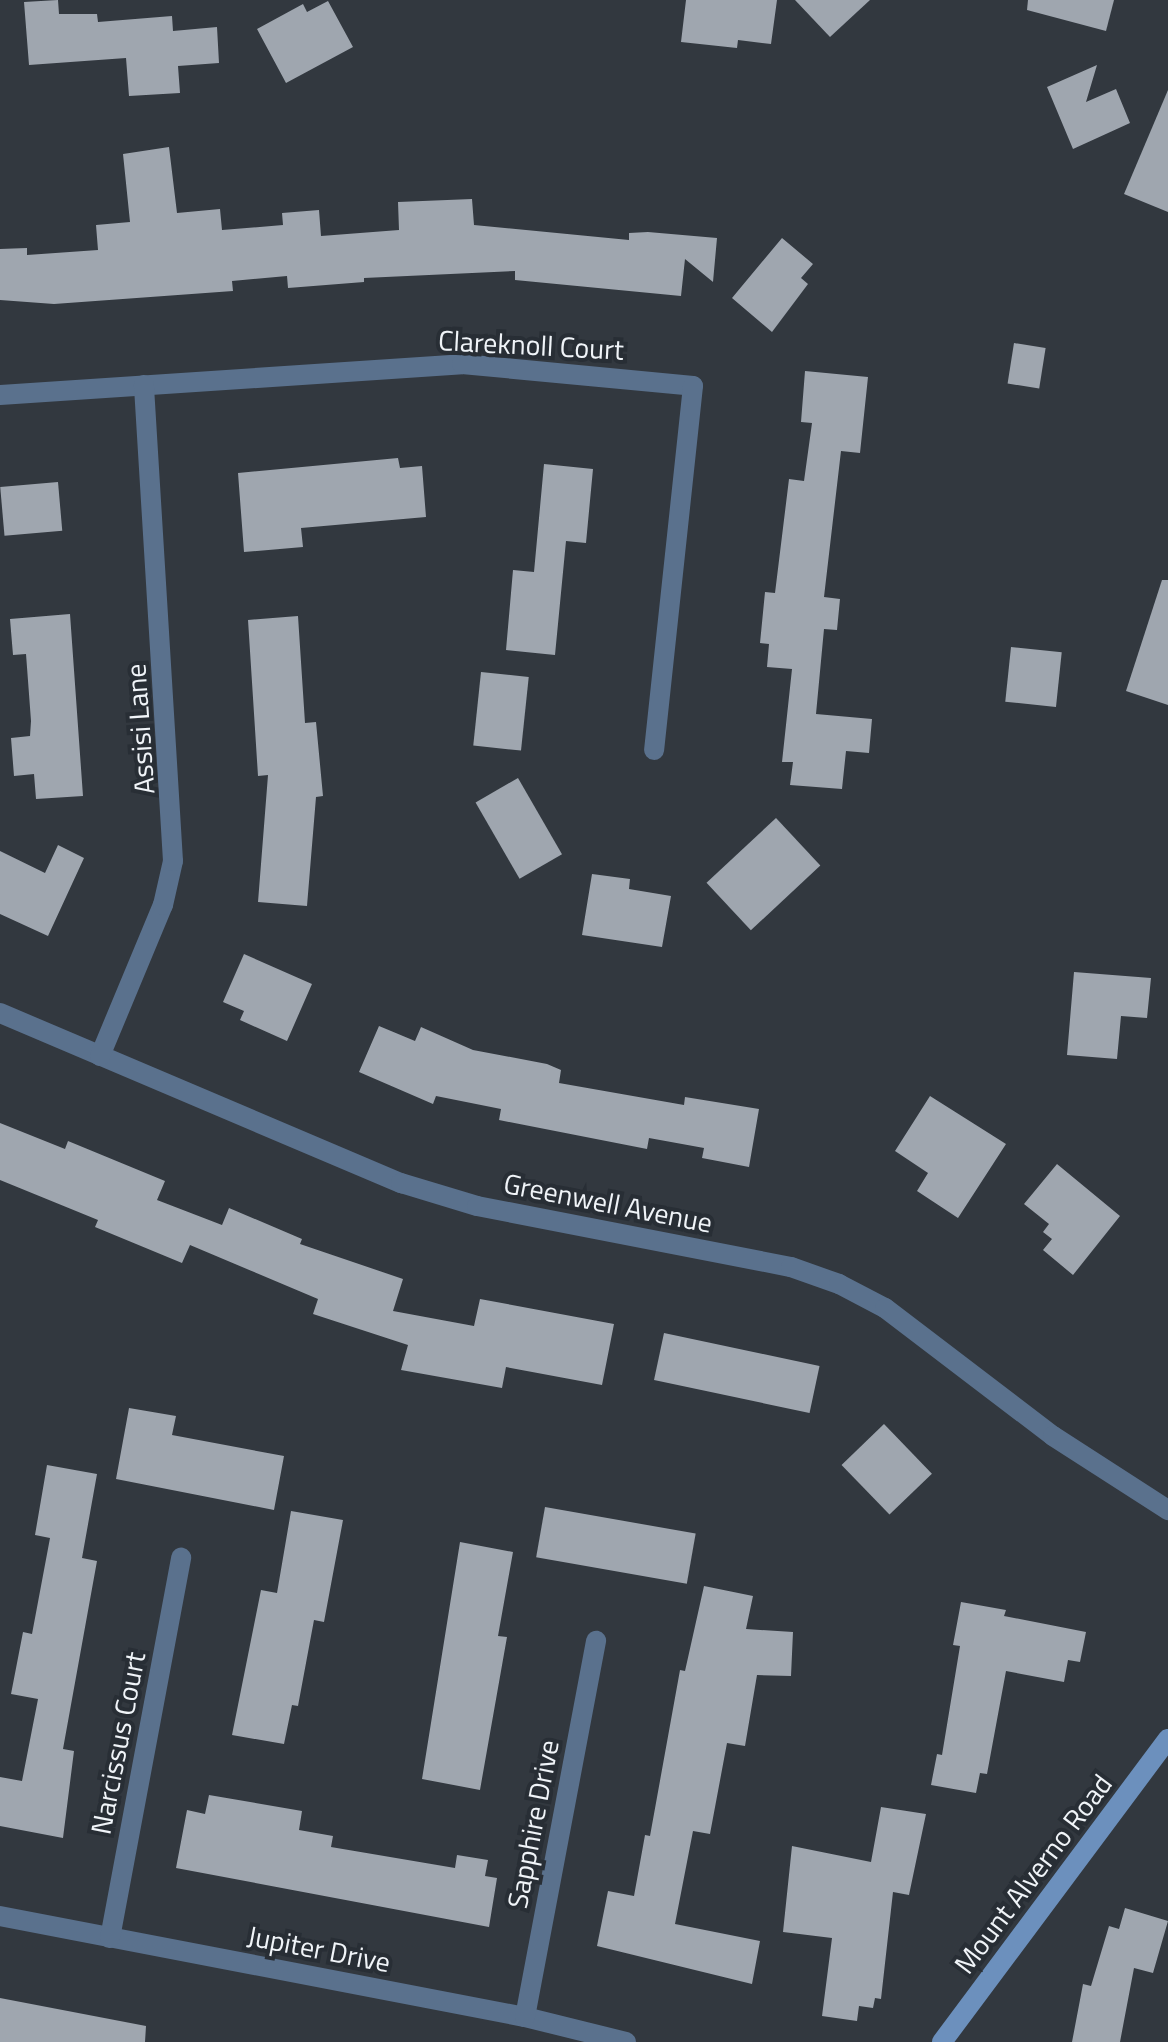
<!DOCTYPE html>
<style>
body{margin:0}
#map{position:relative;width:1168px;height:2042px;overflow:hidden;background:#32383f;font-family:"Titillium Web",sans-serif}
div>[style]{position:absolute}
.building>*{inset:0;background:#9fa6af;transform-origin:0 0}
.street>*{height:20px;margin:-10px;padding:0 10px;transform-origin:10px;border-radius:10px;background:#5a718d}
.secondary>*{height:20px;margin:-10px;padding:0 10px;transform-origin:10px;border-radius:10px;background:#6c90bd}
span{translate:-50% -50%;white-space:nowrap;text-align:center;line-height:1.15;-webkit-text-stroke:8px #282e35;paint-order:stroke}
.street-label{font-size:28px;color:#f0f4f8}
</style>
<div id="map">
<div class="building">
<i style="clip-path:polygon(58px 0,59px 14px,97px 14px,98px 22px,172px 16px,173px 31px,217px 27px,219px 63px,178px 66px,180px 93px,129px 96px,126px 58px,29px 65px,24px 2px)"></i>
<i style="clip-path:polygon(686px 0,777px 0,771px 44px,738px 40px,737px 48px,681px 42px)"></i>
<i style="clip-path:polygon(795px 0,870px 0,830px 37px)"></i>
<i style="clip-path:polygon(1028px 0,1114px 0,1106px 31px,1027px 10px)"></i>
<i style="clip-path:polygon(328px 1px,353px 47px,286px 83px,257px 29px,303px 4px,307px 12px)"></i>
<i style="clip-path:polygon(1097px 65px,1086px 102px,1116px 89px,1130px 123px,1073px 149px,1047px 87px)"></i>
<i style="clip-path:polygon(1168px 90px,1168px 212px,1124px 194px)"></i>
<i style="clip-path:polygon(169px 147px,177px 213px,220px 209px,222px 230px,283px 225px,282px 213px,319px 210px,321px 236px,399px 230px,398px 202px,472px 199px,474px 225px,629px 240px,629px 233px,648px 232px,717px 238px,713px 282px,685px 259px,681px 296px,515px 280px,515px 271px,364px 278px,364px 282px,288px 288px,287px 276px,232px 281px,233px 291px,54px 304px,0 300px,0 249px,27px 248px,27px 255px,98px 250px,96px 225px,130px 222px,123px 154px)"></i>
<i style="clip-path:polygon(782px 238px,813px 264px,801px 278px,808px 284px,772px 332px,732px 298px)"></i>
<i style="left:1014px;top:343px;width:32px;height:41px;rotate:9deg"></i>
<i style="clip-path:polygon(805px 371px,868px 377px,860px 453px,841px 451px,824px 597px,840px 599px,837px 630px,824px 629px,816px 714px,872px 719px,869px 753px,846px 751px,842px 789px,790px 785px,793px 762px,782px 762px,792px 669px,767px 667px,769px 644px,760px 643px,765px 592px,775px 593px,789px 479px,804px 481px,812px 423px,801px 422px)"></i>
<i style="clip-path:polygon(398px 458px,400px 468px,422px 466px,426px 517px,301px 528px,303px 547px,244px 552px,238px 473px)"></i>
<i style="clip-path:polygon(544px 464px,593px 469px,586px 543px,566px 541px,555px 655px,506px 650px,513px 570px,534px 572px)"></i>
<i style="left:58px;top:482px;width:49px;height:58px;rotate:85deg"></i>
<i style="clip-path:polygon(1162px 580px,1168px 580px,1168px 705px,1126px 691px)"></i>
<i style="clip-path:polygon(70px 614px,83px 796px,36px 799px,34px 774px,14px 776px,11px 738px,30px 736px,31px 721px,26px 654px,13px 655px,10px 619px)"></i>
<i style="clip-path:polygon(298px 616px,305px 723px,316px 722px,323px 796px,316px 797px,307px 906px,258px 902px,268px 775px,258px 776px,248px 620px)"></i>
<i style="left:1011px;top:647px;width:51px;height:55px;rotate:6deg"></i>
<i style="left:481px;top:672px;width:48px;height:74px;rotate:6deg"></i>
<i style="left:518px;top:778px;width:88px;height:49px;rotate:60deg"></i>
<i style="left:776px;top:818px;width:65px;height:95px;rotate:47deg"></i>
<i style="clip-path:polygon(58px 845px,84px 858px,48px 936px,0 914px,0 851px,45px 873px)"></i>
<i style="clip-path:polygon(592px 874px,630px 879px,629px 889px,671px 896px,662px 947px,582px 935px)"></i>
<i style="clip-path:polygon(244px 954px,312px 984px,287px 1041px,240px 1020px,244px 1011px,223px 1002px)"></i>
<i style="clip-path:polygon(1074px 972px,1151px 978px,1147px 1018px,1121px 1016px,1117px 1059px,1067px 1055px)"></i>
<i style="clip-path:polygon(379px 1026px,415px 1041px,421px 1027px,473px 1050px,547px 1064px,561px 1070px,559px 1083px,684px 1105px,685px 1097px,759px 1109px,749px 1167px,702px 1158px,704px 1148px,649px 1138px,647px 1149px,499px 1120px,501px 1109px,436px 1096px,433px 1104px,359px 1072px)"></i>
<i style="clip-path:polygon(930px 1096px,1006px 1144px,958px 1218px,917px 1191px,928px 1173px,895px 1151px)"></i>
<i style="clip-path:polygon(0 1123px,65px 1149px,68px 1141px,165px 1181px,157px 1200px,222px 1225px,229px 1208px,302px 1239px,300px 1244px,403px 1279px,393px 1311px,474px 1326px,480px 1299px,614px 1324px,602px 1385px,506px 1367px,502px 1388px,401px 1370px,408px 1345px,313px 1314px,318px 1299px,190px 1245px,182px 1263px,95px 1227px,98px 1220px,0 1180px)"></i>
<i style="clip-path:polygon(1057px 1164px,1120px 1216px,1073px 1275px,1043px 1250px,1052px 1239px,1043px 1232px,1049px 1224px,1024px 1204px)"></i>
<i style="left:664px;top:1333px;width:159px;height:48px;rotate:12deg"></i>
<i style="clip-path:polygon(129px 1408px,176px 1416px,172px 1435px,284px 1456px,274px 1510px,116px 1479px)"></i>
<i style="left:884px;top:1424px;width:69px;height:59px;rotate:46deg"></i>
<i style="clip-path:polygon(47px 1465px,97px 1474px,82px 1558px,97px 1561px,63px 1749px,74px 1751px,63px 1838px,0 1826px,0 1777px,22px 1781px,38px 1699px,11px 1694px,23px 1632px,32px 1634px,50px 1538px,35px 1535px)"></i>
<i style="left:545px;top:1507px;width:153px;height:51px;rotate:10deg"></i>
<i style="clip-path:polygon(291px 1511px,343px 1520px,324px 1622px,314px 1620px,298px 1706px,292px 1705px,284px 1744px,232px 1735px,261px 1590px,277px 1593px)"></i>
<i style="clip-path:polygon(460px 1542px,513px 1552px,498px 1636px,507px 1637px,480px 1790px,422px 1779px)"></i>
<i style="clip-path:polygon(704px 1586px,753px 1596px,746px 1629px,793px 1632px,791px 1676px,757px 1675px,745px 1746px,727px 1743px,710px 1834px,693px 1831px,675px 1924px,760px 1941px,752px 1984px,597px 1946px,608px 1891px,634px 1896px,645px 1835px,650px 1836px,680px 1670px,685px 1671px)"></i>
<i style="clip-path:polygon(961px 1602px,1006px 1610px,1004px 1616px,1086px 1632px,1080px 1662px,1068px 1660px,1064px 1682px,1006px 1671px,987px 1774px,980px 1773px,976px 1793px,931px 1785px,937px 1754px,942px 1755px,960px 1646px,953px 1645px)"></i>
<i style="clip-path:polygon(209px 1795px,302px 1811px,299px 1830px,333px 1836px,331px 1847px,455px 1868px,457px 1855px,488px 1860px,485px 1876px,497px 1878px,489px 1927px,176px 1868px,187px 1810px,205px 1814px)"></i>
<i style="clip-path:polygon(881px 1807px,926px 1814px,909px 1895px,893px 1892px,881px 1999px,875px 1998px,873px 2008px,859px 2006px,857px 2021px,822px 2016px,832px 1938px,783px 1932px,792px 1846px,871px 1862px)"></i>
<i style="clip-path:polygon(1125px 1908px,1168px 1921px,1153px 1973px,1134px 1968px,1120px 2042px,1072px 2042px,1083px 1984px,1091px 1986px,1109px 1926px,1119px 1929px)"></i>
<i style="clip-path:polygon(0 1998px,146px 2026px,145px 2042px,0 2042px)"></i>
</div>
<div class="street">
<i style="left:0;top:395px;width:463px;rotate:-3.8deg"></i>
<i style="left:462px;top:364px;width:232px;rotate:5.4deg"></i>
<i style="left:693px;top:386px;width:366px;rotate:96.1deg"></i>
<i style="left:0;top:1013px;width:436px;rotate:23deg"></i>
<i style="left:401px;top:1183px;width:79px;rotate:16.8deg"></i>
<i style="left:477px;top:1206px;width:320px;rotate:11deg"></i>
<i style="left:791px;top:1267px;width:51px;rotate:19.5deg"></i>
<i style="left:839px;top:1284px;width:52px;rotate:27.6deg"></i>
<i style="left:885px;top:1308px;width:211px;rotate:37.3deg"></i>
<i style="left:1053px;top:1436px;width:137px;rotate:32.8deg"></i>
<i style="left:100px;top:1056px;width:164px;rotate:-67.4deg"></i>
<i style="left:163px;top:905px;width:45px;rotate:-77.2deg"></i>
<i style="left:173px;top:861px;width:477px;rotate:-93.5deg"></i>
<i style="left:0;top:1916px;width:535px;rotate:10.89deg"></i>
<i style="left:525px;top:2017px;width:104px;rotate:13.9deg"></i>
<i style="left:110px;top:1938px;width:387px;rotate:-79.4deg"></i>
<i style="left:525px;top:2017px;width:383px;rotate:-79.3deg"></i>
</div>
<div class="secondary">
<i style="left:942px;top:2042px;width:378px;rotate:-53.3deg"></i>
</div>
<div class="street-label">
<span style="left:531px;top:345px;rotate:3deg">Clareknoll Court</span>
<span style="left:140px;top:729px;rotate:-94deg">Assisi Lane</span>
<span style="left:608px;top:1203px;rotate:11deg">Greenwell Avenue</span>
<span style="left:118px;top:1743px;rotate:-79deg">Narcissus Court</span>
<span style="left:533px;top:1824px;rotate:-79deg">Sapphire Drive</span>
<span style="left:1033px;top:1874px;rotate:-53deg">Mount Alverno Road</span>
<span style="left:319px;top:1949px;rotate:11deg">Jupiter Drive</span>
</div>
</div>
